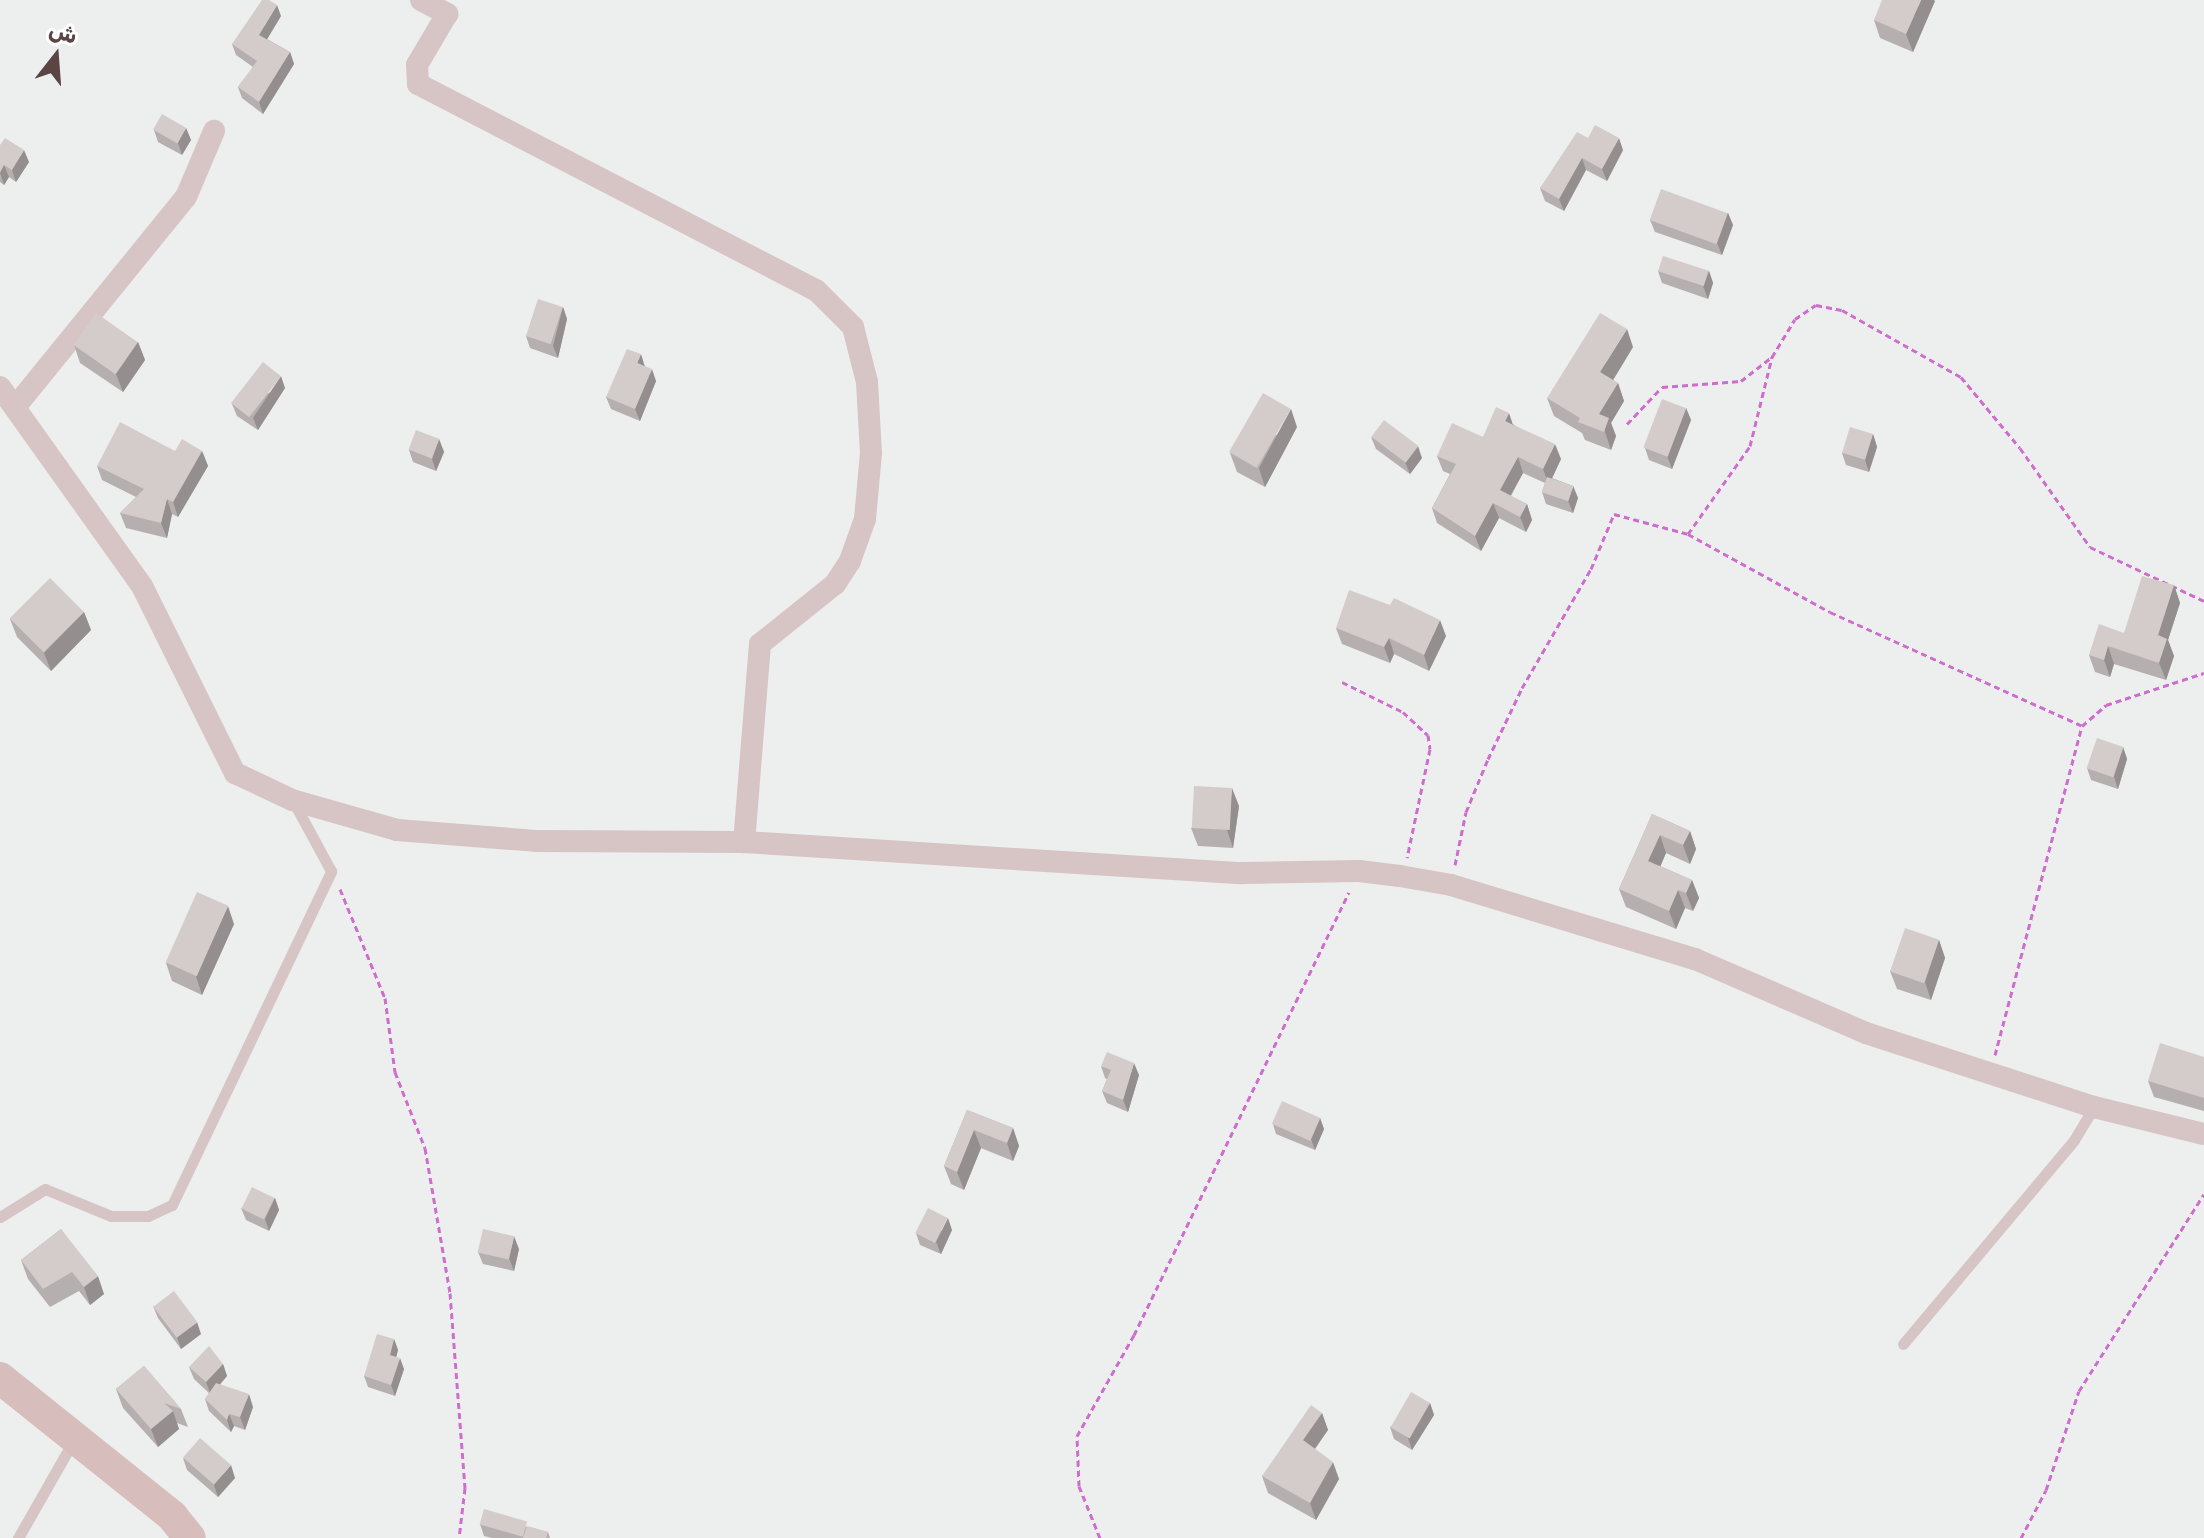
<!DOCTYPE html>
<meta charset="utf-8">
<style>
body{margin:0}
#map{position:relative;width:2204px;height:1538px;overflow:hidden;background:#ecefed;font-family:Rubik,"Noto Naskh Arabic",sans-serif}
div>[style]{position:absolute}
.path>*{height:3px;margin-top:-1.5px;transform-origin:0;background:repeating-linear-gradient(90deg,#cf6dce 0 6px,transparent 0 10px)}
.lane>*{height:11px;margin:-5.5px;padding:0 5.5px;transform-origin:5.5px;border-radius:5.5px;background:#d7c4c5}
.street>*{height:22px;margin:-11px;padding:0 11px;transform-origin:11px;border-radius:11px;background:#d7c4c5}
.secondary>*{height:32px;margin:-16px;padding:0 16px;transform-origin:16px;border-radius:16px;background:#d7bebd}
.wall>*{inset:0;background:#b6afaf}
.shaded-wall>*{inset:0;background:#948f8e}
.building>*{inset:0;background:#d4cccb;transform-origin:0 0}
span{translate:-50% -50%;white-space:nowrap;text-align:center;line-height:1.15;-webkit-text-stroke:7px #fff;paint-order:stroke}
.north{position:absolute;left:16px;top:16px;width:80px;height:80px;-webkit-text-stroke:6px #fff;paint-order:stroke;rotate:17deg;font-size:22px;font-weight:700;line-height:32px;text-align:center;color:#5a4444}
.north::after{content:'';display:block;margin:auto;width:28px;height:36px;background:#5a4444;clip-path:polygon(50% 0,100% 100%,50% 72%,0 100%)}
</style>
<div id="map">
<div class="path">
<i style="left:1627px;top:424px;width:51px;rotate:-46.6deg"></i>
<i style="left:1662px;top:387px;width:79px;rotate:-4.3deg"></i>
<i style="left:1741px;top:381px;width:39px;rotate:-38deg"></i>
<i style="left:1772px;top:357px;width:44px;rotate:-58.8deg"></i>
<i style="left:1795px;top:319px;width:25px;rotate:-34deg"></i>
<i style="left:1816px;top:305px;width:26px;rotate:11deg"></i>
<i style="left:1842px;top:310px;width:137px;rotate:29.4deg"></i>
<i style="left:1961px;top:377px;width:92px;rotate:50.3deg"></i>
<i style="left:2020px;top:448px;width:121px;rotate:54.7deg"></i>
<i style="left:2090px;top:547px;width:126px;rotate:25.3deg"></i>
<i style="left:1688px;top:534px;width:108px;rotate:-54.8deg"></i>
<i style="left:1750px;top:446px;width:92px;rotate:-76.1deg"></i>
<i style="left:1342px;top:682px;width:68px;rotate:26.2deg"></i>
<i style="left:1403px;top:712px;width:34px;rotate:43deg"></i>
<i style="left:1428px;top:735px;width:14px;rotate:82deg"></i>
<i style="left:1430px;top:749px;width:111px;rotate:101.9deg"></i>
<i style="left:1455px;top:865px;width:54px;rotate:-78.3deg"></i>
<i style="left:1466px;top:812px;width:57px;rotate:-67.5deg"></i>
<i style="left:1488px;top:759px;width:79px;rotate:-64.4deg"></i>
<i style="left:1522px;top:688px;width:138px;rotate:-59.9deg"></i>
<i style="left:1591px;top:569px;width:60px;rotate:-67.3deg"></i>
<i style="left:1614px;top:514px;width:77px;rotate:15.1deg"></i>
<i style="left:1688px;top:534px;width:162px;rotate:28.8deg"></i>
<i style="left:1830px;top:612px;width:277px;rotate:24.3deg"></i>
<i style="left:340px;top:889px;width:118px;rotate:67.6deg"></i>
<i style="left:385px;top:998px;width:75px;rotate:82.3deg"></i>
<i style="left:395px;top:1072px;width:82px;rotate:68.5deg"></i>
<i style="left:425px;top:1148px;width:147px;rotate:80.2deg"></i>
<i style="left:450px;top:1293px;width:196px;rotate:85.6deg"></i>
<i style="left:465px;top:1488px;width:50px;rotate:96.8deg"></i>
<i style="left:1995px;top:1055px;width:340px;rotate:-75.2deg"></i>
<i style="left:2082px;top:726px;width:32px;rotate:-41deg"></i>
<i style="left:2106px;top:705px;width:103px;rotate:-18.1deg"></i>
<i style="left:1100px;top:1538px;width:56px;rotate:-112deg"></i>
<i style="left:1079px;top:1486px;width:50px;rotate:-92.3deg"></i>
<i style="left:1077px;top:1436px;width:116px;rotate:-60.6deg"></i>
<i style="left:1134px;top:1335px;width:492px;rotate:-64.1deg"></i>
<i style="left:2021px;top:1538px;width:54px;rotate:-62.5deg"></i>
<i style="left:2046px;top:1490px;width:104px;rotate:-71.6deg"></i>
<i style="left:2079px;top:1391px;width:233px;rotate:-57.6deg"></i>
</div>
<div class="lane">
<i style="left:0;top:1217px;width:53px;rotate:-31.9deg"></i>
<i style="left:45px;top:1189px;width:71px;rotate:22.2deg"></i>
<i style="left:111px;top:1216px;width:37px"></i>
<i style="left:148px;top:1216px;width:26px;rotate:-25deg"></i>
<i style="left:172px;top:1205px;width:370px;rotate:-64.5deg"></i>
<i style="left:331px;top:871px;width:80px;rotate:-118.5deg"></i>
<i style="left:1903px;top:1344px;width:266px;rotate:-50deg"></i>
<i style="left:2074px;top:1140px;width:39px;rotate:-59deg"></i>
<i style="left:18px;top:1538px;width:113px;rotate:-60.3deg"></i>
</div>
<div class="street">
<i style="left:421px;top:0;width:30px;rotate:28deg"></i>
<i style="left:447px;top:14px;width:59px;rotate:120.5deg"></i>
<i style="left:417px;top:65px;width:19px;rotate:87deg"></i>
<i style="left:418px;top:84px;width:449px;rotate:27.4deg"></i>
<i style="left:817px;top:291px;width:51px;rotate:45deg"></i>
<i style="left:853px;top:327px;width:57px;rotate:75.7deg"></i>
<i style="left:867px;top:382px;width:71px;rotate:86.8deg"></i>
<i style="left:871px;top:453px;width:66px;rotate:95.2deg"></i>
<i style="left:865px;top:519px;width:45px;rotate:109.7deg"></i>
<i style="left:850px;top:561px;width:27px;rotate:123deg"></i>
<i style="left:835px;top:584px;width:96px;rotate:141.3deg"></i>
<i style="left:760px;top:644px;width:199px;rotate:94.6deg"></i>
<i style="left:0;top:387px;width:244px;rotate:54.5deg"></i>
<i style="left:142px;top:586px;width:209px;rotate:63.6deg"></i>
<i style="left:235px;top:773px;width:63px;rotate:25.3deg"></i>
<i style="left:292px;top:800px;width:109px;rotate:15.9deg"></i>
<i style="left:397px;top:830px;width:139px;rotate:4.5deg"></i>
<i style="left:536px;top:841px;width:208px;rotate:0.3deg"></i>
<i style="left:744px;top:842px;width:498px;rotate:3.6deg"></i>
<i style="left:1241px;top:873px;width:118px;rotate:-1deg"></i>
<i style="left:1359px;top:871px;width:41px;rotate:7deg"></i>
<i style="left:1400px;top:876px;width:52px;rotate:10deg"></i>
<i style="left:1451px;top:885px;width:255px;rotate:16.9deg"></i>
<i style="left:1695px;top:959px;width:186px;rotate:23.4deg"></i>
<i style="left:1866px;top:1033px;width:240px;rotate:18deg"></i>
<i style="left:2094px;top:1107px;width:113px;rotate:13.8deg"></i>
<i style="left:16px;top:406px;width:269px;rotate:-50.9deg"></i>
<i style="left:186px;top:197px;width:72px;rotate:-67deg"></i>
</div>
<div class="secondary">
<i style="left:0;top:1378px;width:221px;rotate:38.7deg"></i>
<i style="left:172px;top:1516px;width:28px;rotate:51deg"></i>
</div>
<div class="wall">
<i style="clip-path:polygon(1935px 1px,1913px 52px,1880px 38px,1874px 20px)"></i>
<i style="clip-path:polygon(281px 16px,267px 39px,290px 52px,294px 64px,263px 114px,242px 98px,238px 87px,253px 67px,236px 55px,232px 44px)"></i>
<i style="clip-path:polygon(186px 128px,191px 140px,182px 155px,158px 142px,154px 130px)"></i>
<i style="clip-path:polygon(1588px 138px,1623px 150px,1607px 181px,1586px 170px,1564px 211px,1545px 201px,1540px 188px)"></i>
<i style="clip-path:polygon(0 145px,29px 162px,16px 182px,9px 177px,4px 185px,0 182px)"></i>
<i style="clip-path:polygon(1728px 213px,1733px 225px,1722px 255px,1655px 232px,1650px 220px)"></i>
<i style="clip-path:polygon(1658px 271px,1709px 271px,1713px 283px,1708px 299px,1662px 283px)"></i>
<i style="clip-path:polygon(563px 307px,567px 319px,558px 358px,530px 348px,526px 336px)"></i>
<i style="clip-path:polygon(138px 342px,145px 360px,123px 392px,80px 363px,74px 345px)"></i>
<i style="clip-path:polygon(1633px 347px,1613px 380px,1618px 383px,1624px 401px,1611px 423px,1616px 436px,1611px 450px,1585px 440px,1582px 433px,1554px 416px,1547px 398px)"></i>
<i style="clip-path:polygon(645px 366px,656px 381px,640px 421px,611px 409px,606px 397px)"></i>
<i style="clip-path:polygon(285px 388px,258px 430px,237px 416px,232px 404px)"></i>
<i style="clip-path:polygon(1686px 408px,1691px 420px,1672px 469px,1649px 460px,1645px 448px)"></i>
<i style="clip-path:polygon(1513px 424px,1561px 459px,1552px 478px,1573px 486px,1578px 498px,1573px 513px,1546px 504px,1542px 492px,1545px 483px,1523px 473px,1511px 496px,1527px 504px,1532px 520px,1526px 532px,1499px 518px,1481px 551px,1437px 523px,1432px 508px,1450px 474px,1443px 471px,1437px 456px)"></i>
<i style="clip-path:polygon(1297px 427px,1265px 487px,1237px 472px,1230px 453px)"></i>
<i style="clip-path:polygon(1873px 434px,1877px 447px,1869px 472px,1846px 465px,1842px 453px)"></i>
<i style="clip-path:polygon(1371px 437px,1422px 458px,1410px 474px,1376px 449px)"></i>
<i style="clip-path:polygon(439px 439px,444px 452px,436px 471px,413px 462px,409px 450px)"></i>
<i style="clip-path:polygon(175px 451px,202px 451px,208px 466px,178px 517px,172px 514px,167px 538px,126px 528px,120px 513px,136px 497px,102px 480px,97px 466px)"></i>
<i style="clip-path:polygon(2174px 585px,2180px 603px,2168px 640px,2174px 656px,2166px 680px,2114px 664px,2110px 677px,2095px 672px,2089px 655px,2124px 633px)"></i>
<i style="clip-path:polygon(84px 612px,91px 630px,51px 671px,17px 637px,10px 619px)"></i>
<i style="clip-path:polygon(1336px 628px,1446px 636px,1429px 671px,1394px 654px,1390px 663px,1342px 644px)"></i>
<i style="clip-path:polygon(2123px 747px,2127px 759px,2118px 789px,2091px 780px,2087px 768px)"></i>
<i style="clip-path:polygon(1239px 806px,1233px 848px,1198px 846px,1191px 828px)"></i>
<i style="clip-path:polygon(1652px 814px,1690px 831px,1696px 849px,1690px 864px,1666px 853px,1660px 866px,1692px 880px,1699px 898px,1693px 911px,1685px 908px,1676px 929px,1626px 907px,1619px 889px)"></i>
<i style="clip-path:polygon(234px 924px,202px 995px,172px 981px,166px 963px)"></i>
<i style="clip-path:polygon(1939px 940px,1945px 958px,1931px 1000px,1897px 989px,1890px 971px)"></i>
<i style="clip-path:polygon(2204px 1057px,2204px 1111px,2154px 1097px,2148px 1081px)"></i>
<i style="clip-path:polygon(1101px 1066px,1139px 1075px,1128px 1112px,1107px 1103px,1102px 1091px,1107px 1079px,1105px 1078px)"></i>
<i style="clip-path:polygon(967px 1110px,1013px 1128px,1019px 1146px,1013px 1161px,981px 1148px,964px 1190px,951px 1184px,944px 1166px)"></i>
<i style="clip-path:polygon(1320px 1118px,1324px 1129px,1315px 1150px,1276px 1134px,1273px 1124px)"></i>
<i style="clip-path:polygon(275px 1198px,279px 1210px,269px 1231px,246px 1220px,241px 1208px)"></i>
<i style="clip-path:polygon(61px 1229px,104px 1294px,90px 1305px,79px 1291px,50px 1307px,28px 1279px,21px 1260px)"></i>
<i style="clip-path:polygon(952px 1230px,941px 1254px,920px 1245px,916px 1233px)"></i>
<i style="clip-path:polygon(519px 1249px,514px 1271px,483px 1264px,478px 1252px)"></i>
<i style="clip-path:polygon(153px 1306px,201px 1334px,181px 1349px,158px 1318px)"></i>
<i style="clip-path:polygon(394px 1339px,398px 1350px,396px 1357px,404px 1369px,395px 1396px,368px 1387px,364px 1376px)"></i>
<i style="clip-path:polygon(223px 1364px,227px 1376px,220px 1384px,253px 1407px,245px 1430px,234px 1426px,231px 1432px,209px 1411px,205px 1399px,209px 1393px,194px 1379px,189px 1367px)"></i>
<i style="clip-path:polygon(144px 1366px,181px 1409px,188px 1427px,177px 1423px,179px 1429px,158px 1447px,123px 1408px,116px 1389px)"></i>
<i style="clip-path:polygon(1430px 1403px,1434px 1415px,1412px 1450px,1394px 1439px,1390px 1427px)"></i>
<i style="clip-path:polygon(1322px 1413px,1328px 1430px,1315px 1449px,1339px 1479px,1316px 1520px,1268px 1493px,1262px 1476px)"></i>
<i style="clip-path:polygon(183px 1458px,235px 1478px,218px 1497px,187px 1470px)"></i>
<i style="clip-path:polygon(480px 1524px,529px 1527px,548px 1532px,550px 1538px,492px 1538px,484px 1536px)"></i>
</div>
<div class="shaded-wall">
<i style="clip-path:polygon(1921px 0,1934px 0,1935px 1px,1913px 52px,1906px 34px)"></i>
<i style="clip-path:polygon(277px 5px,281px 16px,263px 46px,259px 35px)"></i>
<i style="clip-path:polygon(290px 52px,294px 64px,263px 114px,259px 102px)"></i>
<i style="clip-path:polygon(186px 128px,191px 140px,182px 155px,178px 143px)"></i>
<i style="clip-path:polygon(1619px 138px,1623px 150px,1607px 181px,1602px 169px)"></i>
<i style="clip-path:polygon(24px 150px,29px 162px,16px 182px,12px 170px)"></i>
<i style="clip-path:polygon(1582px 158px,1586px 170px,1564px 211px,1559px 199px)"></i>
<i style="clip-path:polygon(4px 165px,9px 177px,4px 185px,0 173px)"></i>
<i style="clip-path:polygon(1728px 213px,1733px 225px,1722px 255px,1717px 243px)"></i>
<i style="clip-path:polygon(1709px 271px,1713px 283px,1708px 299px,1703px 286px)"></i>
<i style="clip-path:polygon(563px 307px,567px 319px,558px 358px,553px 346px)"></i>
<i style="clip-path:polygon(1627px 329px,1633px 347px,1607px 390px,1600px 372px)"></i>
<i style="clip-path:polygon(138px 342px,145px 360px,123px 392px,116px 374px)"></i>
<i style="clip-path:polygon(641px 354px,645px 367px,637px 363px)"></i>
<i style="clip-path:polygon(652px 369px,656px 381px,640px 421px,635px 409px)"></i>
<i style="clip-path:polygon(281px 376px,285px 388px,258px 430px,253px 418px)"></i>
<i style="clip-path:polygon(1618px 383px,1624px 401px,1611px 423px,1616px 436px,1611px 450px,1599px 414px)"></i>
<i style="clip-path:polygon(1686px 408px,1691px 420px,1672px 469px,1667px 456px)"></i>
<i style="clip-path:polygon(1291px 409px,1297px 427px,1265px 487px,1259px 468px)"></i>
<i style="clip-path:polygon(1509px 413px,1514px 428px,1505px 421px)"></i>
<i style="clip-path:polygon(1873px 434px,1877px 447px,1869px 472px,1865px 460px)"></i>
<i style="clip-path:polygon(439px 439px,444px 452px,436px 471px,432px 459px)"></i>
<i style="clip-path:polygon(1555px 444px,1561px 459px,1549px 485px,1543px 469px)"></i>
<i style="clip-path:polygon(1418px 446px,1422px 458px,1410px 474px,1405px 462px)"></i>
<i style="clip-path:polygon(202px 451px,208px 466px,178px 517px,173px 502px)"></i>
<i style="clip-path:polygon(1518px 457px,1523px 473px,1505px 505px,1500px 490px)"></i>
<i style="clip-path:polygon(1573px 486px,1578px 498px,1573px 513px,1568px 501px)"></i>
<i style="clip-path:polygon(167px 499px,172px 514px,167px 538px,161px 523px)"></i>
<i style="clip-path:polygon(1493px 503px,1499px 518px,1481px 551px,1475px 536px)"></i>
<i style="clip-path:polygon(1527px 504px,1532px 520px,1526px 532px,1520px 517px)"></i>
<i style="clip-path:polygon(2174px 585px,2180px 603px,2168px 640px,2174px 656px,2166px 680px,2159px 663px,2158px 635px)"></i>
<i style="clip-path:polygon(84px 612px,91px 630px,51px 671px,44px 653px)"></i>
<i style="clip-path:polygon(1440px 620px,1446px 636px,1429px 671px,1424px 655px)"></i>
<i style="clip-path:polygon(1389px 638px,1394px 654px,1390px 663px,1384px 647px)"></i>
<i style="clip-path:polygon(2108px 646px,2114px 664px,2110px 677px,2104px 660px)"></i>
<i style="clip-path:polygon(2123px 747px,2127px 759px,2118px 789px,2114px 777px)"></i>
<i style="clip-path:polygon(1232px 788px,1239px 806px,1233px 848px,1227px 830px)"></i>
<i style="clip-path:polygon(1690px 831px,1696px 849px,1690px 864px,1683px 845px)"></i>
<i style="clip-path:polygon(1660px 835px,1666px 853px,1655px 879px,1648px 861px)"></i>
<i style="clip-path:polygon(1692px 880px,1699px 898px,1693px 911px,1686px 893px)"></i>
<i style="clip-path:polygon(1678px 890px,1685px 908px,1676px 929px,1669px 911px)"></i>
<i style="clip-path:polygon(228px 906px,234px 924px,202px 995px,196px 976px)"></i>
<i style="clip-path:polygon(1939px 940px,1945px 958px,1931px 1000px,1925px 982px)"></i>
<i style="clip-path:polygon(1134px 1063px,1139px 1075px,1128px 1112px,1123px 1100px)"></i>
<i style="clip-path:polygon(1320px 1118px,1324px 1129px,1315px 1150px,1311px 1139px)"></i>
<i style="clip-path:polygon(1013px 1128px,1019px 1146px,1013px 1161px,1007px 1143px)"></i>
<i style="clip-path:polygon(974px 1130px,981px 1148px,964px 1190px,957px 1172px)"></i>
<i style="clip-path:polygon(275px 1198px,279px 1210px,269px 1231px,265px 1219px)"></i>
<i style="clip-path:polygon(948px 1218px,952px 1230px,941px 1254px,936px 1242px)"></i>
<i style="clip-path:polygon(514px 1236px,519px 1249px,514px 1271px,509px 1258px)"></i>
<i style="clip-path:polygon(98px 1276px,104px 1294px,90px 1305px,84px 1287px)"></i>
<i style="clip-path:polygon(197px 1322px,201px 1334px,181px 1349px,177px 1337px)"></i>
<i style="clip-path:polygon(394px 1339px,398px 1350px,394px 1366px,390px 1355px)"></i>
<i style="clip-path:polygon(400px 1358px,404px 1369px,395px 1396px,391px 1385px)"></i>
<i style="clip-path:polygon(223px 1364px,227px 1376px,211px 1395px,206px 1382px)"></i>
<i style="clip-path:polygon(249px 1394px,253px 1407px,245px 1430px,240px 1417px)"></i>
<i style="clip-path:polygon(1430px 1403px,1434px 1415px,1412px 1450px,1408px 1438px)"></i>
<i style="clip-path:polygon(173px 1411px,179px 1429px,158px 1447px,151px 1429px)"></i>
<i style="clip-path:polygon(1322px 1413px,1328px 1430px,1309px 1457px,1303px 1440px)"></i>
<i style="clip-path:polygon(229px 1414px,234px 1426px,231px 1432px,227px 1420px)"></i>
<i style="clip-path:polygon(1333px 1462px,1339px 1479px,1316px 1520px,1310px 1503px)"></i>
<i style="clip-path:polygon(231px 1465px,235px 1478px,218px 1497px,214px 1485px)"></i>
</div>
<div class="building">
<i style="clip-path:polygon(262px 0,269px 0,277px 5px,259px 35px,290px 52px,259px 102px,238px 87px,257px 61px,232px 44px)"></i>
<i style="clip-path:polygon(1882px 0,1921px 0,1906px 34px,1874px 20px)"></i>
<i style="left:162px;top:114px;width:28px;height:18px;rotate:30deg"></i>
<i style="clip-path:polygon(1595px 125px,1619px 138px,1602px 169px,1582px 158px,1559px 199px,1540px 188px,1577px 132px,1588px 138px)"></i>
<i style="clip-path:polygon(5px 138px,24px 150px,12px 170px,4px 165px,0 172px,0 145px)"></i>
<i style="left:1661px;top:189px;width:71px;height:33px;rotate:20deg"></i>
<i style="left:1663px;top:256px;width:48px;height:16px;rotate:18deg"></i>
<i style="left:538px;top:299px;width:26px;height:39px;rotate:18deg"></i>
<i style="left:96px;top:313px;width:51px;height:39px;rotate:35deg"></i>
<i style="clip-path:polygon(1600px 313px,1627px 329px,1600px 372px,1618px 383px,1599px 414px,1609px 418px,1604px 432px,1578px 422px,1580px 418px,1547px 398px)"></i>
<i style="clip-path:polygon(627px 349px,641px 354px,637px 363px,652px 369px,635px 409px,606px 397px)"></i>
<i style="left:263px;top:362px;width:23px;height:52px;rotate:38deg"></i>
<i style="left:1263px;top:393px;width:32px;height:68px;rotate:30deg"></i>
<i style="left:1662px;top:399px;width:26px;height:52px;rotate:21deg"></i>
<i style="clip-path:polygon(1496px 407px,1509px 413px,1505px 421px,1555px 444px,1543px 469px,1518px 457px,1500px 490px,1527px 504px,1520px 517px,1493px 503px,1475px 536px,1432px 508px,1456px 464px,1437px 456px,1452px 423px,1483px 437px)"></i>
<i style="left:1384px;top:420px;width:43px;height:21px;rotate:37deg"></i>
<i style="clip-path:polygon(120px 422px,175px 451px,182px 439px,202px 451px,173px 502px,167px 499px,161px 523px,120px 513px,144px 489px,97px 466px)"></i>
<i style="left:1850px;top:427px;width:24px;height:27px;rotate:17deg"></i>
<i style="left:416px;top:430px;width:25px;height:21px;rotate:21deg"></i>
<i style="left:1547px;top:477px;width:28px;height:16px;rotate:19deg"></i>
<i style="clip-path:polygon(2142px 576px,2174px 585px,2158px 635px,2167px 639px,2159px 663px,2108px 646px,2104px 660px,2089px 655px,2099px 624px,2124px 633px)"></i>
<i style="left:50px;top:578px;width:48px;height:57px;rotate:45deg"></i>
<i style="clip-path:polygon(1349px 590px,1390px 605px,1394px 598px,1440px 620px,1424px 655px,1389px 638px,1384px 647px,1336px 628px)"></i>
<i style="left:2097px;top:738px;width:28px;height:32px;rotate:19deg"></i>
<i style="left:1194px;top:786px;width:38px;height:42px;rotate:3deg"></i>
<i style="clip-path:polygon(1652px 814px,1690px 831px,1683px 845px,1660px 835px,1648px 861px,1692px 880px,1686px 893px,1678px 890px,1669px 911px,1619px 889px)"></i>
<i style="left:197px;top:892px;width:34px;height:77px;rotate:24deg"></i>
<i style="left:1905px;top:928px;width:36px;height:46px;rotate:19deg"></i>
<i style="clip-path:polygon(2160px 1043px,2204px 1057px,2204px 1098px,2148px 1081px)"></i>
<i style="clip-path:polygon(1107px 1052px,1134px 1063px,1123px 1100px,1102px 1091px,1111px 1070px,1101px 1066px)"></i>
<i style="left:1282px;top:1101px;width:42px;height:25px;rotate:24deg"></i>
<i style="clip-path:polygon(967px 1110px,1013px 1128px,1007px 1143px,974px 1130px,957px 1172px,944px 1166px)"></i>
<i style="left:252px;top:1187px;width:25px;height:24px;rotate:26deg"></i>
<i style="left:928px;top:1208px;width:22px;height:28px;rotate:27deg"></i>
<i style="clip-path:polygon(61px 1229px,98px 1276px,84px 1287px,72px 1272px,43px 1289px,21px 1260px)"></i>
<i style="left:483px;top:1229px;width:32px;height:24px;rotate:13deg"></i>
<i style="left:174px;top:1291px;width:39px;height:26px;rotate:53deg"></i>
<i style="clip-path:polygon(377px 1334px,394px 1339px,390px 1355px,400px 1358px,391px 1385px,364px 1376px)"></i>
<i style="clip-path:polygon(209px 1346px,223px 1364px,206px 1382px,189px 1367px)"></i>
<i style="clip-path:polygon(144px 1366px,181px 1409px,164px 1403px,173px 1411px,151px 1429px,116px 1389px)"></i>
<i style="clip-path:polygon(216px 1383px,249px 1394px,240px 1417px,229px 1414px,227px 1420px,205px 1399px)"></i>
<i style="left:1411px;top:1392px;width:22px;height:41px;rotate:30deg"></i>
<i style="clip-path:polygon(1311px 1405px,1322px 1413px,1303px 1440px,1333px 1462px,1310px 1503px,1262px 1476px)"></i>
<i style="left:200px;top:1438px;width:41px;height:26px;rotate:41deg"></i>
<i style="left:484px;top:1509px;width:45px;height:16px;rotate:16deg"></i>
<i style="clip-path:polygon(527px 1526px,548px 1532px,546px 1538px,523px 1538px)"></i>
</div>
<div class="north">ش</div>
</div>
